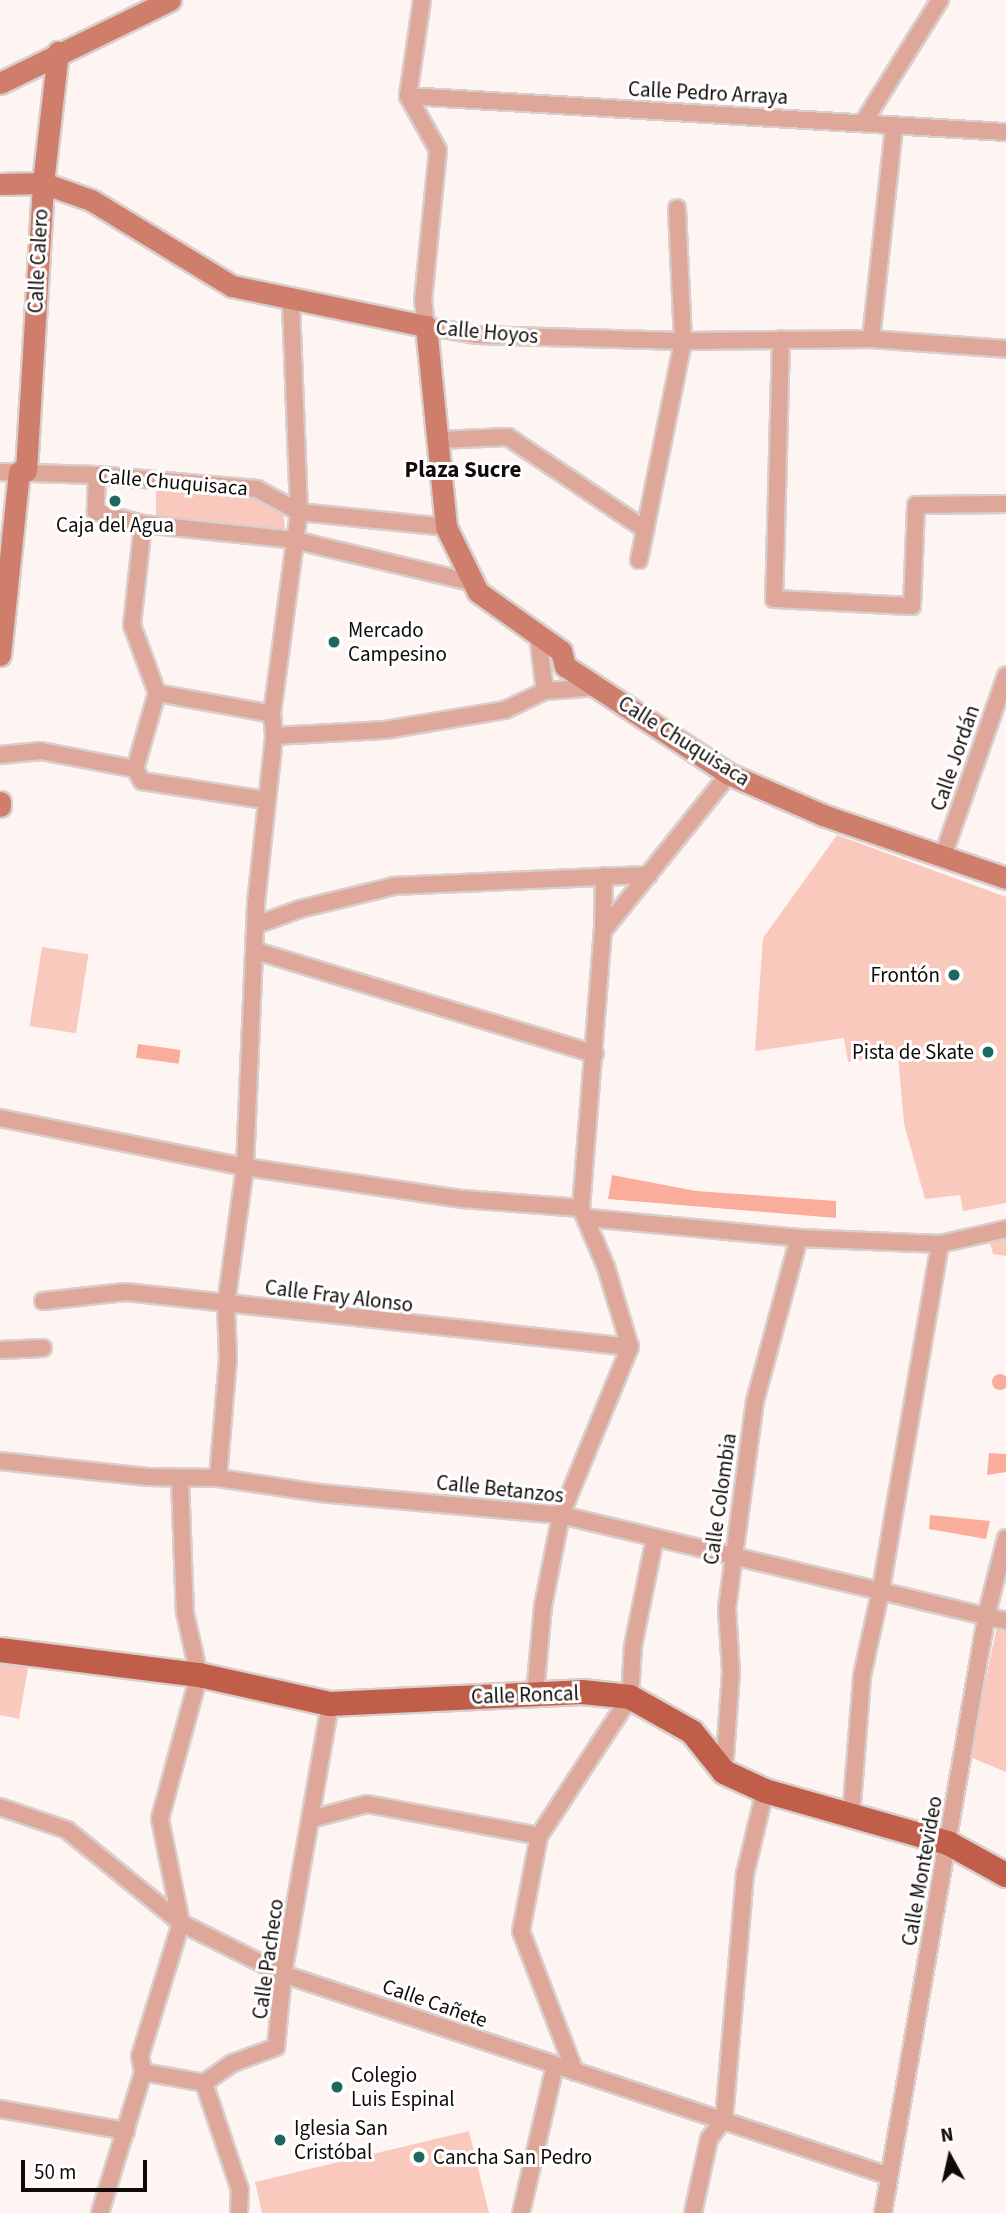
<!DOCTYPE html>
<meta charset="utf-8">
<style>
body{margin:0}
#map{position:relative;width:1006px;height:2213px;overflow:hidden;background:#fef5f3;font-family:"Source Sans 3",sans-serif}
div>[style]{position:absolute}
.green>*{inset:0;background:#fac9be;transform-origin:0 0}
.water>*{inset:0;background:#faad9b;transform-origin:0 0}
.round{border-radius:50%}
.roads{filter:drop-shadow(2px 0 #d8cfcd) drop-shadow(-2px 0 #d8cfcd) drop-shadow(0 2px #d8cfcd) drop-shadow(0 -2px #d8cfcd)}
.minor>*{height:16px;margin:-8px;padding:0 8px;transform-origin:8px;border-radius:8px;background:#dfa79a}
.secondary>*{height:21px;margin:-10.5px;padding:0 10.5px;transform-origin:10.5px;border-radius:10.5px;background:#cf7e6c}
.primary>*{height:24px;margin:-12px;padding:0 12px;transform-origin:12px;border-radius:12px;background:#c15e4a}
.dots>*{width:19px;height:19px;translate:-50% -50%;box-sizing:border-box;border:4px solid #fff;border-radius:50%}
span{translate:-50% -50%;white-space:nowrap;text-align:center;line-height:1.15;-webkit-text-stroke:6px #fff;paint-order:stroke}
.street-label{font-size:21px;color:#100a08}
.poi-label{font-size:21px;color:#100a08}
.left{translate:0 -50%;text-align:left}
.right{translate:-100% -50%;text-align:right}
.neighbourhood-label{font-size:23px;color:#100a08;font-weight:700}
.north{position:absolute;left:915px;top:2122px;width:70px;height:70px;-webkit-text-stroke:5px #fff;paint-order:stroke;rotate:352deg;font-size:19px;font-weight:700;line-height:28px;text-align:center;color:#100a08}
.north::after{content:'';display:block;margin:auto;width:24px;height:32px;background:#100a08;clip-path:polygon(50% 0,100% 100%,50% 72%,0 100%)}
.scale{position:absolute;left:21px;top:2160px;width:126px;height:32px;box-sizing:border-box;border:4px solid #100a08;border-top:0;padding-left:9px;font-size:21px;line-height:24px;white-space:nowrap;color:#100a08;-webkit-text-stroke:5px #fff;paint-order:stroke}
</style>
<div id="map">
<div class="green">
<i style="clip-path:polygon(156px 488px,254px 498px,283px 512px,285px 528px,267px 531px,156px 516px)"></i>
<i style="clip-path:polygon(837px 835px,1006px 897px,1006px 1203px,963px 1211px,960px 1195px,925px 1199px,904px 1124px,898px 1056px,848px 1062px,844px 1038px,755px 1051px,763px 938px)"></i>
<i style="left:42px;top:947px;width:47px;height:80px;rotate:9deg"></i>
<i style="clip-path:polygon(1006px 1237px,1006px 1256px,993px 1254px,989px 1239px)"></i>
<i style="clip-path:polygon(997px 1626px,1006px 1630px,1006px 1772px,970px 1757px)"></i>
<i style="clip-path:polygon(0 1658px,29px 1663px,19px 1719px,0 1715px)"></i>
<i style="clip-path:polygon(469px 2131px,489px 2213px,262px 2213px,255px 2182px)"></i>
</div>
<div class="water">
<i style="left:138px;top:1044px;width:43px;height:14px;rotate:8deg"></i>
<i style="clip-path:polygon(612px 1175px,696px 1191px,836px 1201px,836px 1218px,608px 1199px)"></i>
<i class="round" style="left:992px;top:1374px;width:16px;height:16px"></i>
<i style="clip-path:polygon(989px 1453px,1006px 1454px,1006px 1472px,987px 1475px)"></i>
<i style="clip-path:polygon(930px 1515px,990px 1521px,986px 1539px,929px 1529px)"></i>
</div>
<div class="roads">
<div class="minor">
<i style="left:422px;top:0;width:97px;rotate:98.3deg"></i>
<i style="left:408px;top:96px;width:62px;rotate:60.9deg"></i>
<i style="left:438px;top:150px;width:150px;rotate:95.7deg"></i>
<i style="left:423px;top:299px;width:27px;rotate:84deg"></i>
<i style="left:426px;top:326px;width:52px;rotate:10deg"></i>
<i style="left:477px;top:335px;width:206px;rotate:1.7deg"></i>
<i style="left:683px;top:341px;width:188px;rotate:-0.6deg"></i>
<i style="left:871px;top:339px;width:135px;rotate:4.2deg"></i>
<i style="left:408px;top:96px;width:599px;rotate:3.45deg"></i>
<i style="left:863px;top:123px;width:145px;rotate:-58deg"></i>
<i style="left:781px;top:339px;width:260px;rotate:91.5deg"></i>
<i style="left:774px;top:599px;width:138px;rotate:2.9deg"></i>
<i style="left:912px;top:606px;width:101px;rotate:-87.7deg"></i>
<i style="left:916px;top:505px;width:90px;rotate:-0.6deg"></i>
<i style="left:871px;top:339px;width:213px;rotate:-83.8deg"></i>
<i style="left:438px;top:440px;width:70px;rotate:-2.5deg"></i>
<i style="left:508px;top:437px;width:166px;rotate:34deg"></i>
<i style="left:0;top:472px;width:97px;rotate:1.8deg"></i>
<i style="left:97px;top:475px;width:161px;rotate:5deg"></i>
<i style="left:257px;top:489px;width:48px;rotate:28.7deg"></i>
<i style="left:299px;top:512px;width:148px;rotate:5.8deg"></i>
<i style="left:97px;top:475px;width:37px;rotate:92deg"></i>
<i style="left:96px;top:512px;width:49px;rotate:14.3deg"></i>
<i style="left:143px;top:524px;width:152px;rotate:6deg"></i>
<i style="left:294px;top:540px;width:185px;rotate:13.4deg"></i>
<i style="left:143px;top:524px;width:102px;rotate:96.2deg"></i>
<i style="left:132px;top:625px;width:72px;rotate:69.8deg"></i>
<i style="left:157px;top:693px;width:117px;rotate:10.3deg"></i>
<i style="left:639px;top:560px;width:223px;rotate:-78.6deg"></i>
<i style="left:683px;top:341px;width:133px;rotate:-92.6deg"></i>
<i style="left:538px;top:635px;width:56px;rotate:82.9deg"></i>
<i style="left:274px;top:736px;width:111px;rotate:-3.1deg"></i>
<i style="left:385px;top:730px;width:122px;rotate:-9.5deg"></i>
<i style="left:505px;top:710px;width:44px;rotate:-25.4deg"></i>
<i style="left:545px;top:691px;width:52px;rotate:-4.4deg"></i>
<i style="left:0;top:755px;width:41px;rotate:-5.6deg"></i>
<i style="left:41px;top:751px;width:96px;rotate:10.8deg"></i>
<i style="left:135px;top:769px;width:14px;rotate:60deg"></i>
<i style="left:142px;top:781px;width:124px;rotate:8.8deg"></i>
<i style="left:135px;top:769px;width:79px;rotate:-73.9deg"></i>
<i style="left:944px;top:853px;width:188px;rotate:-70.7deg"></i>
<i style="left:256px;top:925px;width:47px;rotate:-20deg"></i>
<i style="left:300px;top:909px;width:97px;rotate:-13.7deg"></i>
<i style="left:394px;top:886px;width:255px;rotate:-2.5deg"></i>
<i style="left:603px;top:931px;width:55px;rotate:-89deg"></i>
<i style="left:256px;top:951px;width:354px;rotate:16.9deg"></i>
<i style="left:0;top:1118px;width:250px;rotate:11.3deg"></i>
<i style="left:245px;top:1167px;width:220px;rotate:8.4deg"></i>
<i style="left:463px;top:1199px;width:118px;rotate:4.4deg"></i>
<i style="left:589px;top:1218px;width:211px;rotate:5.4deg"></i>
<i style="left:799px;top:1238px;width:141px;rotate:2.4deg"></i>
<i style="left:940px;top:1244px;width:68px;rotate:-12.8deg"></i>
<i style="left:43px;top:1301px;width:83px;rotate:-6.2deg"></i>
<i style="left:126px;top:1292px;width:507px;rotate:6.23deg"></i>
<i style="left:0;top:1350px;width:43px;rotate:-2.7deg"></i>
<i style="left:0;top:1461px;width:148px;rotate:6.2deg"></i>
<i style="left:147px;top:1477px;width:71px;rotate:0.8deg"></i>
<i style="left:218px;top:1478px;width:102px;rotate:8.4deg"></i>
<i style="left:319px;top:1493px;width:243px;rotate:5.2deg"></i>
<i style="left:561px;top:1515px;width:457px;rotate:13.4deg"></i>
<i style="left:218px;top:1478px;width:119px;rotate:-85.2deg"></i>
<i style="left:228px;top:1359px;width:55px;rotate:-92.1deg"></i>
<i style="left:226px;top:1304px;width:138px;rotate:-82.1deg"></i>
<i style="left:245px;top:1167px;width:264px;rotate:-87.6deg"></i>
<i style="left:256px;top:903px;width:168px;rotate:-83.8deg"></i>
<i style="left:274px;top:736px;width:22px;rotate:-95deg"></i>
<i style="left:272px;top:714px;width:204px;rotate:-82.4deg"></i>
<i style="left:299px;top:512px;width:211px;rotate:-92.2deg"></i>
<i style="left:180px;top:1479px;width:134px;rotate:87.9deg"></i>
<i style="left:185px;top:1613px;width:64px;rotate:77.3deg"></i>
<i style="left:199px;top:1675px;width:149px;rotate:105.2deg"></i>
<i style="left:160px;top:1819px;width:106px;rotate:78.6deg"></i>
<i style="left:181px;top:1923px;width:139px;rotate:107.1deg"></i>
<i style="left:140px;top:2056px;width:16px;rotate:79deg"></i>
<i style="left:143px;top:2072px;width:62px;rotate:10.2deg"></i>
<i style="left:535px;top:1694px;width:88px;rotate:-84.8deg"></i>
<i style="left:543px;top:1606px;width:93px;rotate:-78.8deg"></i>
<i style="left:561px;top:1515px;width:182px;rotate:-67.7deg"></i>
<i style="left:630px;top:1347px;width:84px;rotate:-106.7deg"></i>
<i style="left:606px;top:1267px;width:64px;rotate:-113deg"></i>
<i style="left:581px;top:1208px;width:278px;rotate:-85.5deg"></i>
<i style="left:603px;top:931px;width:201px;rotate:-51.3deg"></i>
<i style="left:724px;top:1772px;width:100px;rotate:-86deg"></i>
<i style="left:731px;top:1672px;width:64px;rotate:-93.6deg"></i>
<i style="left:727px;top:1608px;width:209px;rotate:-82.3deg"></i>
<i style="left:755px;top:1401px;width:169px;rotate:-74.9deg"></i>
<i style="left:0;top:1807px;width:71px;rotate:18.9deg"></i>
<i style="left:67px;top:1830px;width:147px;rotate:39.2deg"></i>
<i style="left:181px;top:1923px;width:114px;rotate:26.6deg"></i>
<i style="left:283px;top:1974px;width:639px;rotate:18.43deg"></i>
<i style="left:851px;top:1817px;width:141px;rotate:-85.5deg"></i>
<i style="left:862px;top:1676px;width:89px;rotate:-77.7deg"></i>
<i style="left:881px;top:1589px;width:350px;rotate:-80.3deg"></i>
<i style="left:311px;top:1819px;width:58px;rotate:-15deg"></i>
<i style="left:367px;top:1804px;width:175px;rotate:10.5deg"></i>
<i style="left:575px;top:2072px;width:151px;rotate:-111deg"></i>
<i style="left:521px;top:1931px;width:97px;rotate:-79.3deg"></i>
<i style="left:539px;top:1836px;width:166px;rotate:-56.8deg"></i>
<i style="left:630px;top:1697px;width:51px;rotate:-86.6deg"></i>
<i style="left:633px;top:1646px;width:110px;rotate:-78.5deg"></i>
<i style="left:0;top:2109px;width:128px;rotate:9.9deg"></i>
<i style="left:100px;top:2213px;width:147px;rotate:-73deg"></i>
<i style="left:239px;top:2213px;width:23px;rotate:-88deg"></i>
<i style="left:240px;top:2190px;width:113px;rotate:-108.6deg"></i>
<i style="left:204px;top:2083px;width:35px;rotate:-35deg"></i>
<i style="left:233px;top:2063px;width:46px;rotate:-20.4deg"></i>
<i style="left:276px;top:2047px;width:73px;rotate:-84.5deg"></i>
<i style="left:283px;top:1974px;width:274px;rotate:-80.1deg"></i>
<i style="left:521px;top:2213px;width:151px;rotate:-77deg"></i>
<i style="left:693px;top:2213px;width:76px;rotate:-77.8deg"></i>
<i style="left:709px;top:2139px;width:25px;rotate:-53deg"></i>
<i style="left:724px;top:2119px;width:246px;rotate:-85.1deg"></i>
<i style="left:745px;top:1874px;width:85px;rotate:-76.5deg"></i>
<i style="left:883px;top:2213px;width:609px;rotate:-80.17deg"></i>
<i style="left:987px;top:1613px;width:77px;rotate:-75.8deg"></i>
</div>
<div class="secondary">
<i style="left:0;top:83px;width:189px;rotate:-26deg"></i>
<i style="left:0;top:184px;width:43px;rotate:-1.3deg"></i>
<i style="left:43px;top:183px;width:51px;rotate:19.5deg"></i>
<i style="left:91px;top:200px;width:165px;rotate:31.4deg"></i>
<i style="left:232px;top:286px;width:198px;rotate:11.7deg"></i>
<i style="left:426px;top:326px;width:202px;rotate:84.3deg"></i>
<i style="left:446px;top:527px;width:72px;rotate:63.8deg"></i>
<i style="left:478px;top:592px;width:102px;rotate:35.4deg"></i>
<i style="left:561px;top:651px;width:16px;rotate:75deg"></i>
<i style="left:565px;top:666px;width:196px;rotate:33.4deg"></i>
<i style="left:729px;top:774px;width:103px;rotate:23.6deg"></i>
<i style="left:823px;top:815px;width:194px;rotate:19deg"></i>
<i style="left:26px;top:471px;width:289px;rotate:-86.6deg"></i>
<i style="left:43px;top:183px;width:132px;rotate:-83.5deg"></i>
<i style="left:0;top:655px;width:184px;rotate:-84.1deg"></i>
<i style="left:0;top:802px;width:4px;rotate:90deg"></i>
</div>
<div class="primary">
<i style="left:0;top:1650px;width:201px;rotate:7.2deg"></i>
<i style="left:199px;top:1675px;width:134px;rotate:12.5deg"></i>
<i style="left:330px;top:1704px;width:252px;rotate:-2.7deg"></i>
<i style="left:582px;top:1692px;width:48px;rotate:5.9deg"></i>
<i style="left:630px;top:1697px;width:71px;rotate:29.4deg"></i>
<i style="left:692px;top:1732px;width:51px;rotate:51.3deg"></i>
<i style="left:724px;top:1772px;width:45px;rotate:24.9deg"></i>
<i style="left:765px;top:1791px;width:190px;rotate:15.9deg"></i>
<i style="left:948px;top:1843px;width:66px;rotate:28.9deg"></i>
</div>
</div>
<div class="dots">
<i style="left:115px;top:501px;background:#1e675e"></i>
<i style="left:334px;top:642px;background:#1e675e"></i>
<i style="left:954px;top:975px;background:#1e675e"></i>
<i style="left:988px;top:1052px;background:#1e675e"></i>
<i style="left:337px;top:2087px;background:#1e675e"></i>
<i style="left:280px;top:2140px;background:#1e675e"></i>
<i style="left:419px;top:2157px;background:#1e675e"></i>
</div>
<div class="street-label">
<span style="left:708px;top:93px;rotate:3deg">Calle Pedro Arraya</span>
<span style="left:38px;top:261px;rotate:-87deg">Calle Calero</span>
<span style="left:487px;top:332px;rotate:5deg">Calle Hoyos</span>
<span style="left:173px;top:482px;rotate:5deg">Calle Chuquisaca</span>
<span style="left:684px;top:741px;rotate:32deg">Calle Chuquisaca</span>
<span style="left:955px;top:758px;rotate:-71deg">Calle Jordán</span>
<span style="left:339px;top:1296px;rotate:7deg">Calle Fray Alonso</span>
<span style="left:500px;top:1489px;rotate:6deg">Calle Betanzos</span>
<span style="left:720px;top:1499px;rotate:-82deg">Calle Colombia</span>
<span style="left:525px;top:1695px;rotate:-2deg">Calle Roncal</span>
<span style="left:922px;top:1871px;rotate:-80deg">Calle Montevideo</span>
<span style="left:268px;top:1959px;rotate:-82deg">Calle Pacheco</span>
<span style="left:435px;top:2003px;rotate:19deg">Calle Cañete</span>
</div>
<div class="poi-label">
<span style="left:115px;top:525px">Caja del Agua</span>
<span class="left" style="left:348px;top:642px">Mercado<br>Campesino</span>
<span class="right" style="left:940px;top:975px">Frontón</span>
<span class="right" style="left:974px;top:1052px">Pista de Skate</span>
<span class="left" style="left:351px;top:2087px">Colegio<br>Luis Espinal</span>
<span class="left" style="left:294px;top:2140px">Iglesia San<br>Cristóbal</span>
<span class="left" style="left:433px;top:2157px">Cancha San Pedro</span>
</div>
<div class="neighbourhood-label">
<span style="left:463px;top:470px">Plaza Sucre</span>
</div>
<div class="north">N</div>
<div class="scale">50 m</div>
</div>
